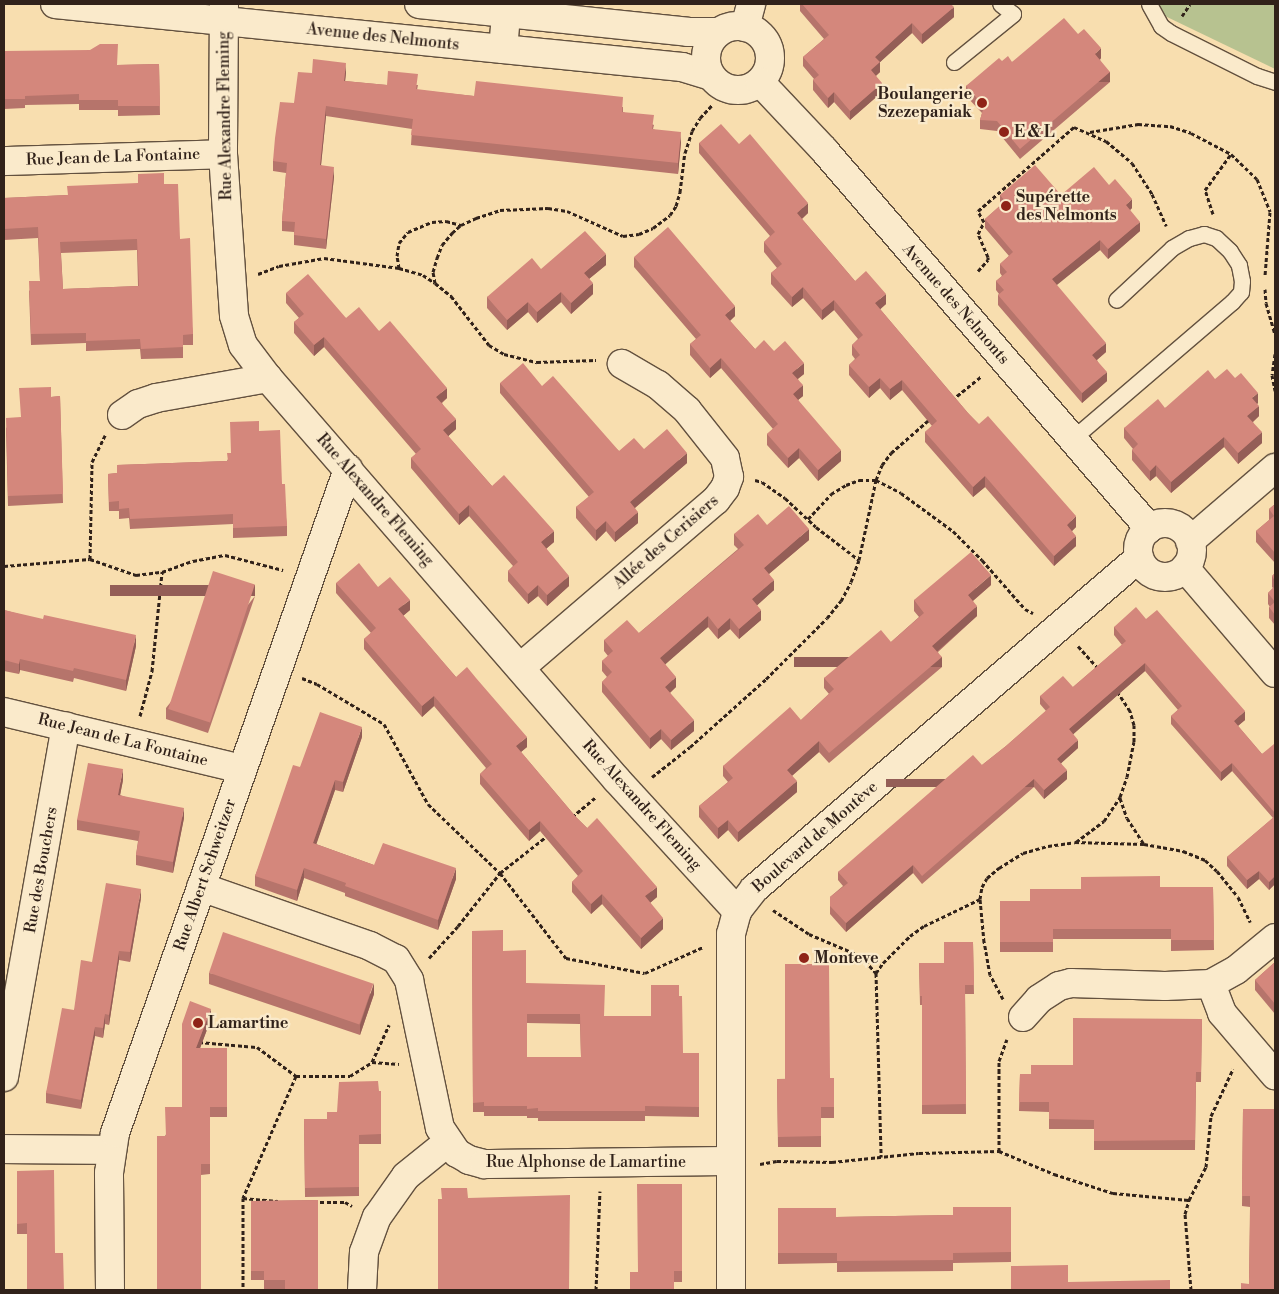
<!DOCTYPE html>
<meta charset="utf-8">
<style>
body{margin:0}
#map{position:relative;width:1279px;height:1294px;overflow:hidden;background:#f8deaf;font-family:"Libre Bodoni",serif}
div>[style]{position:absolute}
.green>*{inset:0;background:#b7c290}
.path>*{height:3px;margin-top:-1.5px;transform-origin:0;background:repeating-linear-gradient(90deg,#31221a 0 4px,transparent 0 6.5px)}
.roads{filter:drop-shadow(1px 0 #63513f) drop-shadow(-1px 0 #63513f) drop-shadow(0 1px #63513f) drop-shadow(0 -1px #63513f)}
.service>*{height:15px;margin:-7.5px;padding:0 7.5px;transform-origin:7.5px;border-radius:7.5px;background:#faeacb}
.minor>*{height:28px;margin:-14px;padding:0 14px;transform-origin:14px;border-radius:14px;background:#faeacb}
.tertiary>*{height:28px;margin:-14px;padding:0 14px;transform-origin:14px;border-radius:14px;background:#faeacb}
.tertiary>.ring{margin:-14px;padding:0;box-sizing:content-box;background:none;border:28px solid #faeacb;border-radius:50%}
.wall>*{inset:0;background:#b6746b}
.shaded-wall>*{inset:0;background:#945e57;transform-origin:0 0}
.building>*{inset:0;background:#d4877c;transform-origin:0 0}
.dots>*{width:14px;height:14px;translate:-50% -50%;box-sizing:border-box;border:2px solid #faeacb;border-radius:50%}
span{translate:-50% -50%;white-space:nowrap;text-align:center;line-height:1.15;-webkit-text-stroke:4.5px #faeacb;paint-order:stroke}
.street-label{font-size:16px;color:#31221a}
.poi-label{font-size:16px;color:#31221a;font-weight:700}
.right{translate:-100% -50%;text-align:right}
.left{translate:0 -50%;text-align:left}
.frame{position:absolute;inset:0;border:5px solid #31221a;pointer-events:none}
</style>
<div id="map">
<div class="green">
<i style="clip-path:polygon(1140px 4px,1275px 4px,1275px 69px)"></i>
</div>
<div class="path">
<i style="left:1182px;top:16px;width:14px;rotate:-56deg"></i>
<i style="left:1090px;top:132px;width:49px;rotate:-9.5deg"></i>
<i style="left:1138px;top:124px;width:32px;rotate:4deg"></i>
<i style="left:1170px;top:126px;width:22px;rotate:18deg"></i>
<i style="left:1191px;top:133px;width:45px;rotate:27.7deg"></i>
<i style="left:1231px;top:154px;width:36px;rotate:44deg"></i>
<i style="left:1257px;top:179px;width:35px;rotate:68deg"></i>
<i style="left:1270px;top:212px;width:63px;rotate:94.5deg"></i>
<i style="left:1213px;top:214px;width:25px;rotate:-108deg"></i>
<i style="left:1205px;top:190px;width:44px;rotate:-54.2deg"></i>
<i style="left:399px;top:268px;width:12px;rotate:-99deg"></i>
<i style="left:397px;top:256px;width:13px;rotate:-81deg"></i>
<i style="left:399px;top:243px;width:14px;rotate:-51deg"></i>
<i style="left:408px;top:232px;width:26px;rotate:-23deg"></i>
<i style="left:432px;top:222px;width:14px;rotate:-4deg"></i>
<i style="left:446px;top:221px;width:16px;rotate:15deg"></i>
<i style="left:978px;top:271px;width:15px;rotate:-48deg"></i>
<i style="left:988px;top:260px;width:3px;rotate:-90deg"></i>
<i style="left:988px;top:257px;width:25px;rotate:-113deg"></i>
<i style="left:978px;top:234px;width:13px;rotate:-63deg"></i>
<i style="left:984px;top:222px;width:13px;rotate:-119deg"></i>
<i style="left:978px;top:211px;width:128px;rotate:-41.2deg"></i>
<i style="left:1074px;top:127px;width:35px;rotate:24deg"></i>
<i style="left:1106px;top:141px;width:34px;rotate:40deg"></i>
<i style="left:1132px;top:163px;width:37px;rotate:57deg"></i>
<i style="left:1152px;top:194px;width:35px;rotate:66deg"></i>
<i style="left:258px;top:274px;width:22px;rotate:-21deg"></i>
<i style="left:279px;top:266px;width:46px;rotate:-10.1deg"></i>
<i style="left:324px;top:258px;width:76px;rotate:7.6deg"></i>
<i style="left:399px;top:268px;width:25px;rotate:16deg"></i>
<i style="left:423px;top:275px;width:14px;rotate:34deg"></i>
<i style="left:435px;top:283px;width:21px;rotate:39deg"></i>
<i style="left:451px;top:296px;width:62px;rotate:52.2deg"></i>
<i style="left:489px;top:345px;width:17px;rotate:31deg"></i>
<i style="left:504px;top:354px;width:34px;rotate:14deg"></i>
<i style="left:537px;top:362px;width:59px;rotate:-1.9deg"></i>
<i style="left:435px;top:283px;width:11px;rotate:-100deg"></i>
<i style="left:433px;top:272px;width:15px;rotate:-74deg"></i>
<i style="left:437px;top:258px;width:14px;rotate:-69deg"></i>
<i style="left:442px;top:245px;width:16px;rotate:-50deg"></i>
<i style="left:452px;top:233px;width:12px;rotate:-42deg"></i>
<i style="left:461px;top:225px;width:17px;rotate:-25deg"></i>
<i style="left:476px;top:218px;width:25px;rotate:-18deg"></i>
<i style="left:500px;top:210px;width:48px;rotate:-2.4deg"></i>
<i style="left:548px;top:208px;width:19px;rotate:9deg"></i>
<i style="left:567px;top:211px;width:61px;rotate:24.1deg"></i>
<i style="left:623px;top:236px;width:16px;rotate:-7deg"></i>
<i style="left:639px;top:234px;width:15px;rotate:-23deg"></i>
<i style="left:653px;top:228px;width:21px;rotate:-37deg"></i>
<i style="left:670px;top:215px;width:11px;rotate:-56deg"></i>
<i style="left:676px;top:206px;width:15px;rotate:-74deg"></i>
<i style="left:680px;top:192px;width:39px;rotate:-83deg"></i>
<i style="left:685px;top:153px;width:23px;rotate:-72deg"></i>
<i style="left:692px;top:131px;width:15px;rotate:-58deg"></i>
<i style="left:700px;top:118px;width:19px;rotate:-47deg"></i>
<i style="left:1265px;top:289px;width:14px;rotate:86deg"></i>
<i style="left:1266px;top:303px;width:32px;rotate:74deg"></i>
<i style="left:1275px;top:354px;width:21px;rotate:98deg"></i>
<i style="left:1272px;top:375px;width:16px;rotate:79deg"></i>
<i style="left:952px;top:400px;width:38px;rotate:-39deg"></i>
<i style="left:755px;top:480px;width:7px;rotate:16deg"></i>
<i style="left:762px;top:482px;width:28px;rotate:35deg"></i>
<i style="left:785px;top:498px;width:42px;rotate:43.1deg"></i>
<i style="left:816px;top:527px;width:54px;rotate:37.5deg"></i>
<i style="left:808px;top:519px;width:34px;rotate:-47deg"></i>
<i style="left:831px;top:494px;width:17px;rotate:-31deg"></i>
<i style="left:846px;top:485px;width:14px;rotate:-21deg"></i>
<i style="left:859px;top:480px;width:17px"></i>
<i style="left:876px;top:480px;width:28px;rotate:27deg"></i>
<i style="left:901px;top:493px;width:64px;rotate:36.2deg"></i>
<i style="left:953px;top:531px;width:41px;rotate:45deg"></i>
<i style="left:982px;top:560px;width:65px;rotate:48.7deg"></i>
<i style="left:1025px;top:609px;width:9px;rotate:27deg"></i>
<i style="left:90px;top:559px;width:97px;rotate:-88.8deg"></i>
<i style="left:92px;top:462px;width:30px;rotate:-64deg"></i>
<i style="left:4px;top:566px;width:86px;rotate:-4.7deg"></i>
<i style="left:90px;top:559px;width:49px;rotate:19.2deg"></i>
<i style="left:136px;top:575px;width:26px;rotate:-7deg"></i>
<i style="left:162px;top:572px;width:33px;rotate:-20deg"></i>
<i style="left:193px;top:561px;width:33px;rotate:-11deg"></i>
<i style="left:225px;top:555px;width:60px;rotate:14.5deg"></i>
<i style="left:1078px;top:646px;width:31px;rotate:48deg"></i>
<i style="left:302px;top:678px;width:16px;rotate:22deg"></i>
<i style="left:317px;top:684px;width:78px;rotate:30.8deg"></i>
<i style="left:384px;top:724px;width:91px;rotate:61.2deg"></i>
<i style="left:428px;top:804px;width:100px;rotate:43.8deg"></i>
<i style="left:500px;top:873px;width:108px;rotate:52.2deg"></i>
<i style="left:566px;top:958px;width:80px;rotate:10.8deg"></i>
<i style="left:645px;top:973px;width:64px;rotate:-24.1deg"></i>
<i style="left:140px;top:716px;width:47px;rotate:-75.1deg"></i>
<i style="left:152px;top:671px;width:100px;rotate:-84.2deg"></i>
<i style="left:652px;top:777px;width:48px;rotate:-38.3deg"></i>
<i style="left:690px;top:747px;width:102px;rotate:-41.8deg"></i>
<i style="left:766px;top:679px;width:86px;rotate:-45deg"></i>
<i style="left:827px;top:618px;width:22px;rotate:-51deg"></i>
<i style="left:841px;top:601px;width:21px;rotate:-62deg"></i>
<i style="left:851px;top:582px;width:23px;rotate:-70deg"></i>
<i style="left:859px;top:560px;width:82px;rotate:-78deg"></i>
<i style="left:876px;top:480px;width:16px;rotate:-68deg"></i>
<i style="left:882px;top:465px;width:15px;rotate:-53deg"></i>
<i style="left:891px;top:453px;width:53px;rotate:-41.2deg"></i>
<i style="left:1120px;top:798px;width:21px;rotate:71deg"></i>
<i style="left:1127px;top:818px;width:31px;rotate:57deg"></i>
<i style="left:572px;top:817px;width:31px;rotate:-40deg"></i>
<i style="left:1076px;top:842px;width:35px;rotate:-37deg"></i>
<i style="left:1104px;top:821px;width:29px;rotate:-56deg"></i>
<i style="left:1120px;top:797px;width:21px;rotate:-71deg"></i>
<i style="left:1127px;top:777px;width:36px;rotate:-79deg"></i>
<i style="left:1134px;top:742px;width:17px;rotate:-90deg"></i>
<i style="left:1134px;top:725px;width:15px;rotate:-106deg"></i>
<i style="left:1130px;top:711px;width:24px;rotate:-123deg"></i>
<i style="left:773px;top:910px;width:43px;rotate:33.7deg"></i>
<i style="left:809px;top:934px;width:56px;rotate:22.9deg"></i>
<i style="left:861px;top:956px;width:23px;rotate:49deg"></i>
<i style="left:876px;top:973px;width:184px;rotate:88.4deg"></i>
<i style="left:429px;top:958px;width:43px;rotate:-47.8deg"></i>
<i style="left:458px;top:926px;width:68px;rotate:-51.6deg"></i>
<i style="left:500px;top:873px;width:60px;rotate:-38.2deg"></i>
<i style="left:876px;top:973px;width:12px;rotate:-55deg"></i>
<i style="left:883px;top:963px;width:38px;rotate:-45deg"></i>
<i style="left:910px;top:936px;width:17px;rotate:-36deg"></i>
<i style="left:924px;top:926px;width:62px;rotate:-25.7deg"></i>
<i style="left:1003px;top:999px;width:27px;rotate:-118deg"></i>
<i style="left:990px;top:975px;width:34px;rotate:-100deg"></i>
<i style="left:984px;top:942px;width:43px;rotate:-95.3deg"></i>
<i style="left:980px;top:899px;width:12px;rotate:-81deg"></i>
<i style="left:982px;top:887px;width:10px;rotate:-61deg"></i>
<i style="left:987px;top:878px;width:16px;rotate:-40deg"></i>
<i style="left:999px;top:868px;width:28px;rotate:-32deg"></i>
<i style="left:1023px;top:853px;width:26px;rotate:-16deg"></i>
<i style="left:1048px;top:846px;width:27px;rotate:-8deg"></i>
<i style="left:1075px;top:842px;width:69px;rotate:1.7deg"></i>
<i style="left:1144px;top:844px;width:40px;rotate:10deg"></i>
<i style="left:1183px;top:851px;width:24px;rotate:22deg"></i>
<i style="left:1205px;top:860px;width:16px;rotate:43deg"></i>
<i style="left:1217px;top:871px;width:33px;rotate:51deg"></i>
<i style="left:1238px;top:897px;width:28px;rotate:64deg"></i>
<i style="left:199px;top:1042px;width:58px;rotate:4.9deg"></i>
<i style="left:257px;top:1047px;width:49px;rotate:36.6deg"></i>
<i style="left:296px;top:1076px;width:133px;rotate:113.5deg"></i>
<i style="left:243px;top:1198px;width:92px;rotate:90deg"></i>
<i style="left:372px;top:1062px;width:41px;rotate:-65.3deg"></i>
<i style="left:296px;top:1076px;width:54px"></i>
<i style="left:350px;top:1076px;width:26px;rotate:-32deg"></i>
<i style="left:372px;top:1062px;width:27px;rotate:4deg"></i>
<i style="left:999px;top:1151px;width:60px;rotate:22.7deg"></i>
<i style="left:1054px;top:1174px;width:62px;rotate:17.9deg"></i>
<i style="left:1113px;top:1193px;width:76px;rotate:5.3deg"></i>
<i style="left:760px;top:1164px;width:17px;rotate:-10deg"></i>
<i style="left:777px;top:1161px;width:55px;rotate:1deg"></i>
<i style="left:832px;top:1162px;width:87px;rotate:-5.9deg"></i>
<i style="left:919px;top:1153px;width:80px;rotate:-1.4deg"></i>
<i style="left:999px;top:1151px;width:90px;rotate:-90deg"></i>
<i style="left:999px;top:1061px;width:23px;rotate:-70deg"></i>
<i style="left:243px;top:1198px;width:35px;rotate:5deg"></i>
<i style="left:314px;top:1202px;width:31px"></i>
<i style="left:345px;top:1202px;width:8px;rotate:30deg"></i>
<i style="left:596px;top:1290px;width:99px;rotate:-87.7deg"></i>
<i style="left:1191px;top:1290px;width:76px;rotate:-94.5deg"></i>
<i style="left:1185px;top:1214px;width:15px;rotate:-74deg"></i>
<i style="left:1189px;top:1200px;width:37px;rotate:-63deg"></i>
<i style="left:1206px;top:1167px;width:51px;rotate:-84.4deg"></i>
<i style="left:1211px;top:1116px;width:52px;rotate:-64.9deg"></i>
</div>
<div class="roads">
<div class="service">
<i style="left:1149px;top:4px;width:25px;rotate:61deg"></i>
<i style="left:1161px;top:26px;width:12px;rotate:35deg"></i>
<i style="left:1171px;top:33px;width:96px;rotate:26.6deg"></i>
<i style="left:1257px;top:76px;width:19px;rotate:18deg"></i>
<i style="left:954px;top:62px;width:76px;rotate:-39.1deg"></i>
<i style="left:1013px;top:14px;width:16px;rotate:-142deg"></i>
<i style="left:1072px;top:439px;width:211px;rotate:-40.6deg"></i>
<i style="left:1232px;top:302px;width:13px;rotate:-48deg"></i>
<i style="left:1241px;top:292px;width:11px;rotate:-85deg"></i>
<i style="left:1242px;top:281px;width:16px;rotate:-101deg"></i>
<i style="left:1239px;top:265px;width:17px;rotate:-123deg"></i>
<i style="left:1230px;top:251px;width:19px;rotate:-137deg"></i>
<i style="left:1216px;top:238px;width:13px;rotate:-162deg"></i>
<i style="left:1204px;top:234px;width:16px;rotate:165deg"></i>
<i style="left:1189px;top:238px;width:20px;rotate:150deg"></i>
<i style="left:1172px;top:248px;width:76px;rotate:137.1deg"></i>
</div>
<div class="minor">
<i style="left:224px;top:4px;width:150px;rotate:90.4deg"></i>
<i style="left:223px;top:154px;width:162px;rotate:86.1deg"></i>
<i style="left:234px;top:316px;width:30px;rotate:73deg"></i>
<i style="left:243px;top:345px;width:41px;rotate:52.9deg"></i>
<i style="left:268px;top:378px;width:532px;rotate:49.04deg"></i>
<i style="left:617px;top:780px;width:178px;rotate:47.5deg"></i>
<i style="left:745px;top:27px;width:24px;rotate:-75deg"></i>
<i style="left:503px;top:49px;width:45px;rotate:-84.9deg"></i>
<i style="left:4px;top:161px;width:219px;rotate:-1.8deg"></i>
<i style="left:122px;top:415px;width:19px;rotate:-35deg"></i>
<i style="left:138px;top:404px;width:19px;rotate:-18deg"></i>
<i style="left:156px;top:398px;width:114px;rotate:-10.1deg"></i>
<i style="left:1190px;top:541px;width:112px;rotate:-40.7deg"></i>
<i style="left:521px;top:667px;width:257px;rotate:-40.6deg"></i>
<i style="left:716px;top:500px;width:15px;rotate:-53deg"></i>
<i style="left:725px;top:488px;width:12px;rotate:-70deg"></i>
<i style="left:729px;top:477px;width:19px;rotate:-102deg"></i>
<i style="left:725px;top:458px;width:61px;rotate:-128.4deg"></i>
<i style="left:687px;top:410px;width:38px;rotate:-139deg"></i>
<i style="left:658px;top:385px;width:42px;rotate:-149.7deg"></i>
<i style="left:4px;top:712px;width:245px;rotate:13.5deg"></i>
<i style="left:201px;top:887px;width:179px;rotate:19.2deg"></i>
<i style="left:370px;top:946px;width:29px;rotate:27deg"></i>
<i style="left:396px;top:959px;width:25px;rotate:58deg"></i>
<i style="left:409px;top:980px;width:151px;rotate:78.2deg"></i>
<i style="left:440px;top:1128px;width:30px;rotate:56deg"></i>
<i style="left:457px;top:1153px;width:14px;rotate:30deg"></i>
<i style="left:469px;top:1160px;width:16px;rotate:15deg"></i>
<i style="left:484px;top:1164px;width:247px;rotate:-0.7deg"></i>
<i style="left:1275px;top:938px;width:50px;rotate:140.6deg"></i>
<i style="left:1236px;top:970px;width:29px;rotate:151deg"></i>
<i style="left:1211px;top:984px;width:31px;rotate:69deg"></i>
<i style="left:1222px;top:1013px;width:82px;rotate:49.5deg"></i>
<i style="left:1023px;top:1017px;width:24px;rotate:-48deg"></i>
<i style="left:1039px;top:999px;width:24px;rotate:-33deg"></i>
<i style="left:1059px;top:986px;width:12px;rotate:-14deg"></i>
<i style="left:1071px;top:983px;width:94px;rotate:1.8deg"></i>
<i style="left:1165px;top:986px;width:46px;rotate:-2.5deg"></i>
<i style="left:4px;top:1077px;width:356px;rotate:-80deg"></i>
<i style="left:4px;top:1149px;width:107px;rotate:0.5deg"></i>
<i style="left:110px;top:1290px;width:117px;rotate:-90.5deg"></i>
<i style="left:109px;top:1173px;width:40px;rotate:-81.5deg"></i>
<i style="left:115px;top:1133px;width:704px;rotate:-70.66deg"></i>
<i style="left:362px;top:1290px;width:38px;rotate:-87deg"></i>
<i style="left:364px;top:1252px;width:37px;rotate:-70deg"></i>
<i style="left:377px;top:1217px;width:50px;rotate:-54.7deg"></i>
<i style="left:406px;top:1176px;width:54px;rotate:-39deg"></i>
<i style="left:731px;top:1290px;width:356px;rotate:-90deg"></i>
<i style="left:731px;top:934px;width:24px;rotate:-75deg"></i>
<i style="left:737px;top:911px;width:28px;rotate:-52deg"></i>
<i style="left:754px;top:889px;width:508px;rotate:-40.69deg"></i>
</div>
<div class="tertiary">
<i style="left:55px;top:4px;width:630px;rotate:5.74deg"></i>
<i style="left:682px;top:67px;width:30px;rotate:17deg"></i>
<i style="left:419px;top:4px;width:270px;rotate:5.9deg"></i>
<i style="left:688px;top:32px;width:30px"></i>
<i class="ring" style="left:706px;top:26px;width:36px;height:36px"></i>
<i style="left:760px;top:82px;width:93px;rotate:46.7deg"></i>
<i style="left:824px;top:150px;width:499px;rotate:49.3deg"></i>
<i class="ring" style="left:1138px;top:523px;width:26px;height:26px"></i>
<i style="left:1185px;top:568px;width:138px;rotate:49.4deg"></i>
</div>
</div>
<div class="wall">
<i style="clip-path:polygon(800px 4px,951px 4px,954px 17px,922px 44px,912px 33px,880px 62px,880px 72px,876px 76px,882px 92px,850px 120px,834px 102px,828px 108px,813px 90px,813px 80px,814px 79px,803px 66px,803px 57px,824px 39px,800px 11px)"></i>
<i style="clip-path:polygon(1078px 34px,1101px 58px,1100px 60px,1110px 82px,1020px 159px,997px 131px,980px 129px,980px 120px,982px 113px,966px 96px,966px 86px,1002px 61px,1012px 62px)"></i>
<i style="clip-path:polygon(4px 51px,117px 65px,159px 64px,160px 115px,118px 116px,118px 110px,79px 110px,79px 104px,25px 105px,25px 108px,4px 109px)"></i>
<i style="clip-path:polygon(312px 73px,346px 73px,345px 81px,387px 85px,418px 85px,417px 90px,474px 96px,623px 107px,623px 112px,654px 125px,653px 129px,681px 142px,678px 174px,411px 145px,412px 129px,326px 116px,321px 165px,334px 177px,326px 249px,294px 245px,294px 232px,282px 231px,282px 221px,286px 173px,273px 171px,273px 161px,294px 103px)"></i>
<i style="clip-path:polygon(699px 143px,739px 144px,808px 213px,802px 219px,855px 281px,886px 304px,880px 309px,968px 413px,1076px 527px,1072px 531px,1076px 546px,1054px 566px,985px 487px,973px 497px,925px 442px,925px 432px,932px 426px,902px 390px,890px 400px,880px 388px,869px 398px,849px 375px,849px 365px,855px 359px,852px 355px,852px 345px,858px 339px,834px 310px,822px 320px,803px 298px,792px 307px,771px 284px,771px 273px,777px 268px,764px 252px,764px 242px,770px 236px,699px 153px)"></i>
<i style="clip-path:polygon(evenodd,164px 184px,180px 239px,193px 334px,193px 345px,183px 345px,183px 358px,141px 359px,140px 349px,86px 351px,86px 343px,31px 345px,29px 291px,40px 281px,38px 238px,4px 240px,4px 198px,67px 195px,164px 184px,137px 250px,138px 286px,63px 289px,61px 253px,137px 250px)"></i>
<i style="clip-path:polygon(1109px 185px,1132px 208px,1130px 210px,1140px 231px,1108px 259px,1100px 250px,1056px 285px,1106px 352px,1097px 360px,1107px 381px,1082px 403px,998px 305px,998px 295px,999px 294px,996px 290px,996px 281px,1002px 276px,1000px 273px,1000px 264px,1009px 256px,985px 228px,985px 219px,1000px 206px,1000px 195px,1061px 195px)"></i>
<i style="clip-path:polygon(634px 257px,735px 316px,730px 321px,755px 349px,774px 351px,804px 374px,798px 379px,803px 396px,798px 400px,841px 461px,818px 481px,799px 458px,788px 468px,767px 445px,767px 434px,773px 429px,721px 368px,710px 378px,690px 355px,690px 344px,696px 339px,634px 267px)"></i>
<i style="clip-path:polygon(606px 265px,589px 279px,593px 294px,571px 314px,561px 302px,537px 323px,528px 312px,507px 330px,487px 308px,487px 297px,541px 269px)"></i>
<i style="clip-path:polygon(286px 293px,346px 318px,379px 331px,447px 398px,442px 403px,456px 429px,448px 436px,492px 486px,554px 542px,546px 549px,569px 586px,547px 606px,538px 596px,528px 604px,508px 581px,508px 571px,513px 566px,469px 516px,459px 525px,411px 468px,411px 458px,416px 454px,324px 347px,314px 356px,294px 333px,294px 322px,299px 318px,286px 303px)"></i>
<i style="clip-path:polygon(1235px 378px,1258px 403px,1257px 404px,1259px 416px,1253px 422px,1262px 443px,1238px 464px,1224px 447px,1171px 493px,1156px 476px,1150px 481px,1132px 460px,1132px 450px,1133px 449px,1124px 438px,1124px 428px,1165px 408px,1215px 379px)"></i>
<i style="clip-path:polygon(500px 383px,542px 386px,619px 451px,644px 449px,687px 463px,635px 508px,638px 523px,615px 542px,606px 531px,596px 541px,576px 518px,576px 507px,589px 497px,500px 393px)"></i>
<i style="clip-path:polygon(60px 396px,63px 503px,8px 506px,6px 428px,51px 397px)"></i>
<i style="clip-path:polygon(259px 431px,282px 484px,287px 526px,287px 536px,233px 538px,233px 524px,130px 529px,129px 518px,119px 519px,119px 511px,109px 511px,108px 474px,117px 473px,117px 465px,227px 461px,231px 453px)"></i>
<i style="clip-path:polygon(1275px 504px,1275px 563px,1256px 542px,1256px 531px,1269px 520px,1269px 509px)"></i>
<i style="clip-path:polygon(767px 525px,809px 540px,769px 574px,774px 590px,757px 605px,761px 620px,739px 639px,730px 629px,718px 639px,708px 627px,665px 664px,676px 687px,670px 693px,694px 731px,671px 750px,661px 739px,650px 749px,602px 692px,602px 682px,607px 677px,602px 671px,602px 661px,608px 656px,604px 651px,604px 640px,639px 633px,738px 549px,734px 545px,734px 534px)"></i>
<i style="clip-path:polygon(1275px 573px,1275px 625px,1269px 618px,1269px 607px,1270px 607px,1268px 604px,1268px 593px,1273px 588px,1272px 587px,1272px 576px)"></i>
<i style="clip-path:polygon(336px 583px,378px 587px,410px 610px,403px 616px,456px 677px,527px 747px,521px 752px,576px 817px,657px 897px,650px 903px,663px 929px,641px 949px,602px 904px,591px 914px,572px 892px,572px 882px,578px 876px,540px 831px,529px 841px,480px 784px,480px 774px,486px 768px,434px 706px,422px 717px,364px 649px,364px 639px,371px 633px,336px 593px)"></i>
<i style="clip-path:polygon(991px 585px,973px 601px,977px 616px,938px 652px,942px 667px,829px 763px,819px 752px,792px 776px,797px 792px,738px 842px,728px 830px,718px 839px,699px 817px,699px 806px,728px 782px,723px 776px,723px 766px,801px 720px,829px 694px,824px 688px,824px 678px,891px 642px,919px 617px,914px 611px,914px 600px)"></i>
<i style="clip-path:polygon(255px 596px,208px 733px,166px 719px,166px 708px)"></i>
<i style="clip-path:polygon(4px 610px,136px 646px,126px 691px,74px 678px,73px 682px,20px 670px,19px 674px,4px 671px)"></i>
<i style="clip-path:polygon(1146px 619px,1245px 720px,1238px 726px,1262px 754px,1275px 746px,1275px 884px,1269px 890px,1259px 879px,1247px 889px,1227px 866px,1227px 857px,1273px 818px,1232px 771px,1221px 781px,1171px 724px,1171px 716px,1178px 710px,1145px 671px,1073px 734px,1078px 748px,1061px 763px,1067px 779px,1044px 799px,1034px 787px,922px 884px,913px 873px,846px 932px,830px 914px,830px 897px,843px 886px,838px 880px,838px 872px,982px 765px,1006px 746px,1046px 711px,1040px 704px,1040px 696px,1073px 687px,1122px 645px,1114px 635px,1114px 627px)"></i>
<i style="clip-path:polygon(362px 737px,343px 792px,335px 790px,316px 844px,374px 865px,456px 879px,438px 930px,345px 896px,345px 893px,304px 878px,297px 901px,255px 886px,255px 876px,300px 767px)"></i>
<i style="clip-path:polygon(123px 780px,120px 795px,184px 818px,173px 873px,136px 865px,136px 855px,138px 841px,77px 830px,77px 820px)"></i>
<i style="clip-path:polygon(1160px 887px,1213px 887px,1214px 950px,1171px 951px,1171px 939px,1053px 939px,1053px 952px,1000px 952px,1000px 901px,1030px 901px,1081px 889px)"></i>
<i style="clip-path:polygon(141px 898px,130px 962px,119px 960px,109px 1025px,105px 1024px,103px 1038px,95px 1036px,81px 1109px,46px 1103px,46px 1093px,74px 1010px)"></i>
<i style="clip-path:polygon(evenodd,472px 931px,503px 951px,526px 983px,604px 1016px,683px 1053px,699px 1053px,699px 1117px,645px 1116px,645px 1121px,538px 1121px,538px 1118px,527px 1118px,527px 1116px,484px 1116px,484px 1112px,473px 1112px,472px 931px,527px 1023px,580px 1024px,581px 1057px,527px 1057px,527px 1023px)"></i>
<i style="clip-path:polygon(973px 942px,974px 994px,965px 994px,966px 1114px,922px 1114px,922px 1005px,920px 1005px,919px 963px,944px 963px)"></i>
<i style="clip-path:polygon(1275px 962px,1275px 1014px,1255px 990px,1255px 980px)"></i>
<i style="clip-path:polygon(209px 973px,374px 994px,360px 1035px,209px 984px)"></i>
<i style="clip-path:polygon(211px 1019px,200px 1048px,227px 1048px,227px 1117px,210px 1117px,210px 1174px,201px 1175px,165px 1136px,182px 1107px,182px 1024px)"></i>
<i style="clip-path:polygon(1202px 1019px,1201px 1082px,1196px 1082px,1195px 1150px,1094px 1150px,1094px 1129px,1049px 1129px,1049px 1112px,1019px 1111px,1020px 1074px,1031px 1074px,1073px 1065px)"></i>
<i style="clip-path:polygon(834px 1078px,834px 1118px,821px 1118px,821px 1147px,778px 1147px,777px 1079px)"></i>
<i style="clip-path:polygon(379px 1091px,381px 1091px,381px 1144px,359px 1144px,359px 1196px,305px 1197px,304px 1119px,327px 1119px,337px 1112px)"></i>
<i style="clip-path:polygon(1243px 1109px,1275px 1109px,1249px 1284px,1250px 1207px,1242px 1206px)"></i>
<i style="clip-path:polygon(17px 1171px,55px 1253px,27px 1234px,17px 1234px)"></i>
<i style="clip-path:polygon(682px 1184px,682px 1282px,674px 1282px,638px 1272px)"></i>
<i style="clip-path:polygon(318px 1200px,285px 1289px,264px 1289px,264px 1280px,251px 1280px,251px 1201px)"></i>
<i style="clip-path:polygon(1011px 1207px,1011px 1262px,953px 1263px,953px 1271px,837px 1272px,837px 1263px,778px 1264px,778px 1208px,836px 1217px,953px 1215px)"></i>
</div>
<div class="shaded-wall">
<i style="clip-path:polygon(954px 7px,954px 17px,922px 44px,922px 34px)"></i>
<i style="clip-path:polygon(912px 23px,912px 33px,878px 64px,880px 62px,880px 72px,871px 80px,871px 70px,875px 57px)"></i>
<i style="clip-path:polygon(1101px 48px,1101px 58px,1095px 64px,1095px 54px)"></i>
<i style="clip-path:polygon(346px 63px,346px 73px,344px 91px,344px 81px)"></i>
<i style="left:1110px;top:72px;width:10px;height:118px;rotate:90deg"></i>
<i style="clip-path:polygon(882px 83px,882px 92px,850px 120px,850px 111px)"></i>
<i style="clip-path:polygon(834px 92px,834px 102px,828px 108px,828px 98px)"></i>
<i style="clip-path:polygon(326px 106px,326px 116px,320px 175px,320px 165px)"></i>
<i style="clip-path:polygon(681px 132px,681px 142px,678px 174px,678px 163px)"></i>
<i style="clip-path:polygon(334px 167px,334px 177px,326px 249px,326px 239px)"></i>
<i style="clip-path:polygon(1132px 199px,1132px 208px,1126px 214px,1126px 205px)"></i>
<i style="clip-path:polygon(808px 203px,808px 213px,797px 223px,797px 213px)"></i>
<i style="clip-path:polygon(1140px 222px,1140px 231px,1108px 259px,1108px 249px)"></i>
<i style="clip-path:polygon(1100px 240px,1100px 250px,1052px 289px,1052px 279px)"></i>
<i style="clip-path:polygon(606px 254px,606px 265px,584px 283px,584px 273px)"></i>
<i style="clip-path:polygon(593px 283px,593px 294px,571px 314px,571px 303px)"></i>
<i style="clip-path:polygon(803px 287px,803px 298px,792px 307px,792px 297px)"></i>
<i style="clip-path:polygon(561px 292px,561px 302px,537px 323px,537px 312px)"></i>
<i style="clip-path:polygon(886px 294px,886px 304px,875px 314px,875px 303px)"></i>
<i style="clip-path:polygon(834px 300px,834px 310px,822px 320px,822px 310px)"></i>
<i style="clip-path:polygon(528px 302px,528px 312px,507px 330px,507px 320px)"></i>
<i style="clip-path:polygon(735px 306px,735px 316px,725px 325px,725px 315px)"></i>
<i style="clip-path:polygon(324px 337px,324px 347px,314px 356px,314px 345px)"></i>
<i style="clip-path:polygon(1106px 343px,1106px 352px,1092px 364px,1092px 355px)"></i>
<i style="clip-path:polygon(721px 358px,721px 368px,710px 378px,710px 368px)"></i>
<i style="clip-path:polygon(804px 363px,804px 374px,792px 383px,792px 373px)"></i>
<i style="clip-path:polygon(1107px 372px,1107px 381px,1082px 403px,1082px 393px)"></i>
<i style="clip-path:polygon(880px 378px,880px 388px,869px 398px,869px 387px)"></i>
<i style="clip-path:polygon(902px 380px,902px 390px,890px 400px,890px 389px)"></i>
<i style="clip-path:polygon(803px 385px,803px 396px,793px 404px,793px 394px)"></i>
<i style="clip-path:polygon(447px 388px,447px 398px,436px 407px,436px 397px)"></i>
<i style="clip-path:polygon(1258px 393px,1258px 403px,1252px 408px,1252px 398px)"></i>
<i style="clip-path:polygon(1259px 406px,1259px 416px,1247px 427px,1247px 416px)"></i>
<i style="clip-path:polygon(456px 419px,456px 429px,443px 441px,443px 430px)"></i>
<i style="clip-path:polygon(1262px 432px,1262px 443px,1238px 464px,1238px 453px)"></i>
<i style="clip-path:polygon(1224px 437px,1224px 447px,1171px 493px,1171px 482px)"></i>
<i style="clip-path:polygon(799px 448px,799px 458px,788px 468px,788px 458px)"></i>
<i style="clip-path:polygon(841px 450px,841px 461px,818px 481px,818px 470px)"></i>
<i style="clip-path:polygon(687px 453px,687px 463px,630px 512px,630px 502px)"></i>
<i style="clip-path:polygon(1156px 465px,1156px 476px,1150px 481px,1150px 471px)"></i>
<i style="clip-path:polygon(985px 476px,985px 487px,973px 497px,973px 487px)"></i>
<i style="clip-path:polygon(469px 505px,469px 516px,459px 525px,459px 514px)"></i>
<i style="clip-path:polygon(638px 512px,638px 523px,615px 542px,615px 532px)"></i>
<i style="clip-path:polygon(1076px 516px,1076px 527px,1067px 536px,1067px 525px)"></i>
<i style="clip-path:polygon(606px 521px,606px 531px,596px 541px,596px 530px)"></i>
<i style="clip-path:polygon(809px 529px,809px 540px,764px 578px,764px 568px)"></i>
<i style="clip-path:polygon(554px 531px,554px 542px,541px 553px,541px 542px)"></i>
<i style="clip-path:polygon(1076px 536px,1076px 546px,1054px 566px,1054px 556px)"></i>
<i style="clip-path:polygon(991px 575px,991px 585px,968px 605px,968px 595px)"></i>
<i style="clip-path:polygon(569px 576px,569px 586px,547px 606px,547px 595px)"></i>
<i style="clip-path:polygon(774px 580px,774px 590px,752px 610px,752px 599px)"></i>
<i style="left:255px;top:585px;width:11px;height:145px;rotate:90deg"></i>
<i style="clip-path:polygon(538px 585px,538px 596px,528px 604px,528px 594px)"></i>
<i style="clip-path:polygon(410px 600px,410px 610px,398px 620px,398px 609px)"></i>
<i style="clip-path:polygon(977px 606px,977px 616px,932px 656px,932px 646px)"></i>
<i style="clip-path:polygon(761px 610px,761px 620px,739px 639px,739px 629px)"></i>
<i style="clip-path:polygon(708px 616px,708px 627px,660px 669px,660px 658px)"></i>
<i style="clip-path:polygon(730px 618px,730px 629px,718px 639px,718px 629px)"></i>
<i style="clip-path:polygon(136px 635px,136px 646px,126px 691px,126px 680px)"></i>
<i style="left:942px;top:657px;width:10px;height:148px;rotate:90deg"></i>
<i style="clip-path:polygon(20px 659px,20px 670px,19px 674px,19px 664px)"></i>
<i style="clip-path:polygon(1145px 663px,1145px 671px,1069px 738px,1069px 729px)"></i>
<i style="clip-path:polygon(676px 677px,676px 687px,665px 697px,665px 687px)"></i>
<i style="clip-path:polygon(434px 696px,434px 706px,422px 717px,422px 706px)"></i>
<i style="clip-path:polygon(1245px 711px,1245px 720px,1234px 729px,1234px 721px)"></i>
<i style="clip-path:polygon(694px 720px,694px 731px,671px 750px,671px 740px)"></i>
<i style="clip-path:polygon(362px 727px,362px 737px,343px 792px,343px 782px)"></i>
<i style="clip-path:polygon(661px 729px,661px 739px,650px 749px,650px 738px)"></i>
<i style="clip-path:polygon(527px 737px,527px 747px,516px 756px,516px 746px)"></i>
<i style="clip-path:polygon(1078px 740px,1078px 748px,1057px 767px,1057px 759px)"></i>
<i style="clip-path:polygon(819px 741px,819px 752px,787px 780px,787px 770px)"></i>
<i style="clip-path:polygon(1232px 763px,1232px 771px,1221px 781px,1221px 772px)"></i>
<i style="clip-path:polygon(123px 769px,123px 780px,118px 806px,118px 795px)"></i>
<i style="clip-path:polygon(1067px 770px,1067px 779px,1044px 799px,1044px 790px)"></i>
<i style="left:1034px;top:779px;width:8px;height:148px;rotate:90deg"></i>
<i style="clip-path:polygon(335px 780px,335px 790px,313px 854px,313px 843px)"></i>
<i style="clip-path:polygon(797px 781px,797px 792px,738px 842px,738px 832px)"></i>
<i style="clip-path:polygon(184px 808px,184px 818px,173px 873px,173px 862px)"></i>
<i style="clip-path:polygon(728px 820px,728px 830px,718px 839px,718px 828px)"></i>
<i style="clip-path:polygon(540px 821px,540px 831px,529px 841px,529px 830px)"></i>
<i style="clip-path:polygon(913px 865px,913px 873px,846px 932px,846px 923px)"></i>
<i style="clip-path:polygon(304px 868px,304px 878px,297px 901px,297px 890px)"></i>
<i style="clip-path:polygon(456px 868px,456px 879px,438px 930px,438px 920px)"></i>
<i style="clip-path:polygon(1259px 871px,1259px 879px,1247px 889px,1247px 880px)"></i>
<i style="clip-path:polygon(1275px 876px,1275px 884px,1269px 890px,1269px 882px)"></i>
<i style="clip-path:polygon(657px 887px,657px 897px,645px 907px,645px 896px)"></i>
<i style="clip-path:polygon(141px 889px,141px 898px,130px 962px,130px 952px)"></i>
<i style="clip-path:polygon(602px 894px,602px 904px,591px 914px,591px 904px)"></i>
<i style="clip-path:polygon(663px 918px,663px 929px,641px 949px,641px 938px)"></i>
<i style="clip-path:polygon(119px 951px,119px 960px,109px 1025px,109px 1015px)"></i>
<i style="clip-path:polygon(374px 983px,374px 994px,360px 1035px,360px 1025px)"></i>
<i style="clip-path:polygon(211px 1009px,211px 1019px,196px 1059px,196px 1048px)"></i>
<i style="clip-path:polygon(105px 1014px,105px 1024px,103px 1038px,103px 1028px)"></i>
<i style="clip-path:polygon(95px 1027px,95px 1036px,81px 1109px,81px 1100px)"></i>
</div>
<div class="building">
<i style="clip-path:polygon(802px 4px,951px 4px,954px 7px,922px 34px,912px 23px,875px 57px,880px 62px,871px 70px,882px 83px,850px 111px,834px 92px,828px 98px,813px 80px,819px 75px,803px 57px,829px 35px)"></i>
<i style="clip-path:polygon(1064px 18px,1078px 34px,1084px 29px,1101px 48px,1095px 54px,1110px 72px,1020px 149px,997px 121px,980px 120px,984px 106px,966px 86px,999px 58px,1002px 61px,1008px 56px,1012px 62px)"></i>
<i style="clip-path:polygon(100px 44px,118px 44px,117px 65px,159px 64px,160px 106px,118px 106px,118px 100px,79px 100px,79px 94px,25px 96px,25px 99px,4px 99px,4px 51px,90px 50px)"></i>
<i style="clip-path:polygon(313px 59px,346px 63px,344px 81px,387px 85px,388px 71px,418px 74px,416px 89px,474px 96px,476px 81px,623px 97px,622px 112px,654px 115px,652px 129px,681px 132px,678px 163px,411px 135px,413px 119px,326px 106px,320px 165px,334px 167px,326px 239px,294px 235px,295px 222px,282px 221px,287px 163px,273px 161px,275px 138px,280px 102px,294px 103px,298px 72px,312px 73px)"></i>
<i style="clip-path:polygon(721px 124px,739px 144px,750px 134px,808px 203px,797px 213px,855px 281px,866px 271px,886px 294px,875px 303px,968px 413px,979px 424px,988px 416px,1076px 516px,1067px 525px,1076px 536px,1054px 556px,985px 476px,973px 487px,925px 432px,937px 421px,902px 380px,890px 389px,880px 378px,869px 387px,849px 365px,860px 355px,852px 345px,863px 335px,834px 300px,822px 310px,803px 287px,792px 297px,771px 273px,782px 264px,764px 242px,775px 232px,699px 143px)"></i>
<i style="clip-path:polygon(1035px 165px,1061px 195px,1094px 167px,1109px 185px,1115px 179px,1132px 199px,1126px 205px,1140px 222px,1108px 249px,1100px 240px,1052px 279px,1106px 343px,1092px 355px,1107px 372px,1082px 393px,998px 295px,1004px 290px,996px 281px,1007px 272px,1000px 264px,1013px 252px,985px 219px,1005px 201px,1000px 195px)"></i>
<i style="clip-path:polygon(evenodd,164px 173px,164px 184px,178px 184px,180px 239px,190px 238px,193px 334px,183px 335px,183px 347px,141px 349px,140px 339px,86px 341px,86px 333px,31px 334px,29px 281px,40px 281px,38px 227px,4px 229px,4px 198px,68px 195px,67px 186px,138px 183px,138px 174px,164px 173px,137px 239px,139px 286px,63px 289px,60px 242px,137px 239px)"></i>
<i style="clip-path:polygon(668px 227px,735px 306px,725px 315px,755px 349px,764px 340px,774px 351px,785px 341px,804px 363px,792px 373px,803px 385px,793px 394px,841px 450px,818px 470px,799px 448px,788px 458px,767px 434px,778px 424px,721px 358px,710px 368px,690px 344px,701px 335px,634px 257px)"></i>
<i style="clip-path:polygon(585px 231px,606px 254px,584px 273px,593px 283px,571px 303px,561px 292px,537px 312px,528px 302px,507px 320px,487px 297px,532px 258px,541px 269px)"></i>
<i style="clip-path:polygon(308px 274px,346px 318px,359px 307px,379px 331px,390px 321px,447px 388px,436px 397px,456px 419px,443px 430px,492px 486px,504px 475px,554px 531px,541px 542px,569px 576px,547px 595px,538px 585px,528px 594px,508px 571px,518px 562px,469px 505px,459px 514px,411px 458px,421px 449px,324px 337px,314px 345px,294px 322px,304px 314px,286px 293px)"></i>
<i style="clip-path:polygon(523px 363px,542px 386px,553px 376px,619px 451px,634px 438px,644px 449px,667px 429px,687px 453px,630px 502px,638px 512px,615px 532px,606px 521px,596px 530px,576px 507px,594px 492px,500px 383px)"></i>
<i style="clip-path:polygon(1227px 369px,1235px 378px,1241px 373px,1258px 393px,1252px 398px,1259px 406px,1247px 416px,1262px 432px,1238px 453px,1224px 437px,1171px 482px,1156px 465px,1150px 471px,1132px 450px,1138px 444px,1124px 428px,1158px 399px,1165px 408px,1208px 370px,1215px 379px)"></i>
<i style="clip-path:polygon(51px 387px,51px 397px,60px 396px,63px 494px,8px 496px,6px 418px,21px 417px,19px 388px)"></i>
<i style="clip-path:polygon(259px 421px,259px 431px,280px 430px,282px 484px,285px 484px,287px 526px,233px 528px,233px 514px,130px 519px,129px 508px,119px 509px,119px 501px,109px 502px,108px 474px,117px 473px,117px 465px,228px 461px,227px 453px,231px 453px,230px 422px)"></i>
<i style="clip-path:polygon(1275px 504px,1275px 553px,1256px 531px,1274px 516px,1269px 509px)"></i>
<i style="clip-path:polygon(789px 506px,809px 529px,764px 568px,774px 580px,752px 599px,761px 610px,739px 629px,730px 618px,718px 629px,708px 616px,660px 658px,676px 677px,665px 687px,694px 720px,671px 740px,661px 729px,650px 738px,602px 682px,612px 672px,602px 661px,613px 651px,604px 640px,627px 620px,639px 633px,744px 545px,734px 534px,758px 514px,767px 525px)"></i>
<i style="clip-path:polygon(971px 552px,991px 575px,968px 595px,977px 606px,932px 646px,942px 657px,829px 753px,819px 741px,787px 770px,797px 781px,738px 832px,728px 820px,718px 828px,699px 806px,733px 778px,723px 766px,790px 707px,801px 720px,834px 689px,824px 678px,881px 630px,891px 642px,924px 613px,914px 600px)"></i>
<i style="clip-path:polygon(359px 563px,378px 587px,390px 577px,410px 600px,398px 609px,456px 677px,467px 667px,476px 678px,527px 737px,516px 746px,576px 817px,587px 828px,597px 818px,657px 887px,645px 896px,663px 918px,641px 938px,602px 894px,591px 904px,572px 882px,583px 871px,540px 821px,529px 830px,480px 774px,492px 764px,434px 696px,422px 706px,364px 639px,376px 628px,336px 583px)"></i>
<i style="left:213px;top:571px;width:44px;height:145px;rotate:18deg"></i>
<i style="clip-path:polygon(1275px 573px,1275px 581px,1272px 576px)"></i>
<i style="clip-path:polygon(1275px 586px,1275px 602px,1268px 593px)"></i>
<i style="clip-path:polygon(1275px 602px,1275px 615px,1269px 607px)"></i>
<i style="clip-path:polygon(1136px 607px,1146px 619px,1157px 610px,1245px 711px,1234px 721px,1262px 754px,1274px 744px,1275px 746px,1275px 813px,1232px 763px,1221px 772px,1171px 716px,1182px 706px,1145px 663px,1069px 729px,1078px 740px,1057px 759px,1067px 770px,1044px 790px,1034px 779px,922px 876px,913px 865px,846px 923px,830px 906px,830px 897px,848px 883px,838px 872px,973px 755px,982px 765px,1006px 746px,1050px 707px,1040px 696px,1063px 676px,1073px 687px,1126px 641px,1114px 627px)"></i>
<i style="clip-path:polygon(4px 610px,43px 619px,44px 615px,136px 635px,126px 680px,74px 668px,73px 671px,20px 659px,19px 664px,4px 660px)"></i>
<i style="clip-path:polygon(320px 712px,362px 727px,343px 782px,335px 780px,313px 843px,374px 865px,383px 843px,456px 868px,438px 920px,345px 886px,346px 883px,304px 868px,297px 890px,255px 876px,293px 765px,300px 767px)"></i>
<i style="clip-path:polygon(88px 763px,123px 769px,118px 795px,184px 808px,173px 862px,136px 855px,140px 831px,77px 820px)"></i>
<i style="clip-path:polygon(1275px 816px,1275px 876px,1269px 882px,1259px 871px,1247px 880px,1227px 857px)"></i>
<i style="clip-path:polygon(1160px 876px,1160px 887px,1213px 887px,1214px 940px,1171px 940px,1171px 929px,1053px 929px,1053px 942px,1000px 942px,1000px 901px,1030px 901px,1030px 889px,1081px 889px,1081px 877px)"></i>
<i style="clip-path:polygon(106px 883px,141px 889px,130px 952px,119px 951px,109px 1015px,105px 1014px,103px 1028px,95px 1027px,81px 1100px,46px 1093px,62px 1008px,74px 1010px,81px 960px,92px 962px)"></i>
<i style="clip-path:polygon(evenodd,503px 930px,503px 951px,526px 950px,526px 983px,605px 985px,604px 1016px,651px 1016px,651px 985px,679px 985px,679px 996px,682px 996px,683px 1053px,699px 1053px,699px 1107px,645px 1106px,645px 1111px,538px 1111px,538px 1108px,527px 1109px,527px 1106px,484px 1106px,484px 1102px,473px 1103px,472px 931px,503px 930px,527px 1014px,580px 1014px,581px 1057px,527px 1057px,527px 1014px)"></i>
<i style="left:223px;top:932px;width:159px;height:43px;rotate:19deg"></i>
<i style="clip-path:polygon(944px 942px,973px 942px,974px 985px,965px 985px,966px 1104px,922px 1105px,922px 996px,920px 996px,919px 963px,944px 963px)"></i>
<i style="clip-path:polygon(1275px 962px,1275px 1004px,1255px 980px)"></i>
<i style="clip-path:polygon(785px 964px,829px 964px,830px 1078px,834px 1078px,834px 1107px,821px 1107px,821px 1136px,778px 1137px,777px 1079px,785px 1079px)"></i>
<i style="clip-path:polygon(190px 1001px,211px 1009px,196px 1048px,227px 1048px,227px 1107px,210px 1107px,210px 1164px,201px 1164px,201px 1290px,157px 1290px,157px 1136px,166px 1136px,165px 1107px,182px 1107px,182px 1024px)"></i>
<i style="clip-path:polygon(1073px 1018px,1202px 1019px,1201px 1072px,1196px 1072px,1195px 1140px,1094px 1141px,1094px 1120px,1049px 1119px,1049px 1102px,1019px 1102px,1020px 1074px,1031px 1074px,1031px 1065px,1073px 1065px)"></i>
<i style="clip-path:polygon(378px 1081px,379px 1091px,381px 1091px,381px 1134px,359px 1135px,359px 1187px,305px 1188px,304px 1119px,327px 1119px,327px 1112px,337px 1112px,339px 1082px)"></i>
<i style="clip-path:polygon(1243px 1109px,1275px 1109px,1275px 1290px,1241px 1290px,1241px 1283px,1249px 1284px,1250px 1224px,1250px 1196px,1242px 1196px)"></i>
<i style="clip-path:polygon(54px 1170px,55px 1253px,63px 1253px,64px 1290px,27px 1290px,27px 1223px,17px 1224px,17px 1171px)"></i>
<i style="clip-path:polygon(637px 1184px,682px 1184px,682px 1271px,674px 1271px,674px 1290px,630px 1290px,630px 1272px,638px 1272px)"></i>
<i style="clip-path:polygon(441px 1188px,467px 1188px,468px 1198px,570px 1195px,569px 1290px,438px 1290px,438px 1199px,442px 1199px)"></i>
<i style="clip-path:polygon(318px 1200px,318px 1290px,285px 1290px,285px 1280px,264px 1280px,264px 1271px,251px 1271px,251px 1201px)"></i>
<i style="clip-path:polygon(953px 1207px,1011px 1207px,1011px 1252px,953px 1253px,953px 1260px,837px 1261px,837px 1253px,778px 1253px,778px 1208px,836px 1208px,836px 1217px,953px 1215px)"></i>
<i style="clip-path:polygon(1068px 1265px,1068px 1282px,1170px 1280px,1170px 1290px,1011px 1290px,1011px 1266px)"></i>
</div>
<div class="dots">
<i style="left:982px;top:103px;background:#8f2418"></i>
<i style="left:1004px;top:132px;background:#8f2418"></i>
<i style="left:1006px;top:206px;background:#8f2418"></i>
<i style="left:804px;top:958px;background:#8f2418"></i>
<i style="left:198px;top:1023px;background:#8f2418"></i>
</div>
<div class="street-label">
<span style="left:383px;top:37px;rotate:6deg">Avenue des Nelmonts</span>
<span style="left:225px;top:116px;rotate:-91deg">Rue Alexandre Fleming</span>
<span style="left:113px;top:157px;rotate:-2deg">Rue Jean de La Fontaine</span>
<span style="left:956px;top:304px;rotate:49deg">Avenue des Nelmonts</span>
<span style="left:375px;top:500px;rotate:49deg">Rue Alexandre Fleming</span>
<span style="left:666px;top:542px;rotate:-41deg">Allée des Cerisiers</span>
<span style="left:123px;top:740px;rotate:14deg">Rue Jean de La Fontaine</span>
<span style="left:642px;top:805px;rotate:48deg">Rue Alexandre Fleming</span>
<span style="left:815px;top:837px;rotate:-41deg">Boulevard de Montève</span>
<span style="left:41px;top:870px;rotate:-80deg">Rue des Bouchers</span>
<span style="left:205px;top:875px;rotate:-71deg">Rue Albert Schweitzer</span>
<span style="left:586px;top:1162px">Rue Alphonse de Lamartine</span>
</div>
<div class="poi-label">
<span class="right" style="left:972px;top:103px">Boulangerie<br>Szezepaniak</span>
<span class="left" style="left:1014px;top:132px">E &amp; L</span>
<span class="left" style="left:1016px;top:206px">Supérette<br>des Nelmonts</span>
<span class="left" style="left:814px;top:958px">Monteve</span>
<span class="left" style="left:208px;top:1023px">Lamartine</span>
</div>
<div class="frame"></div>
</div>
